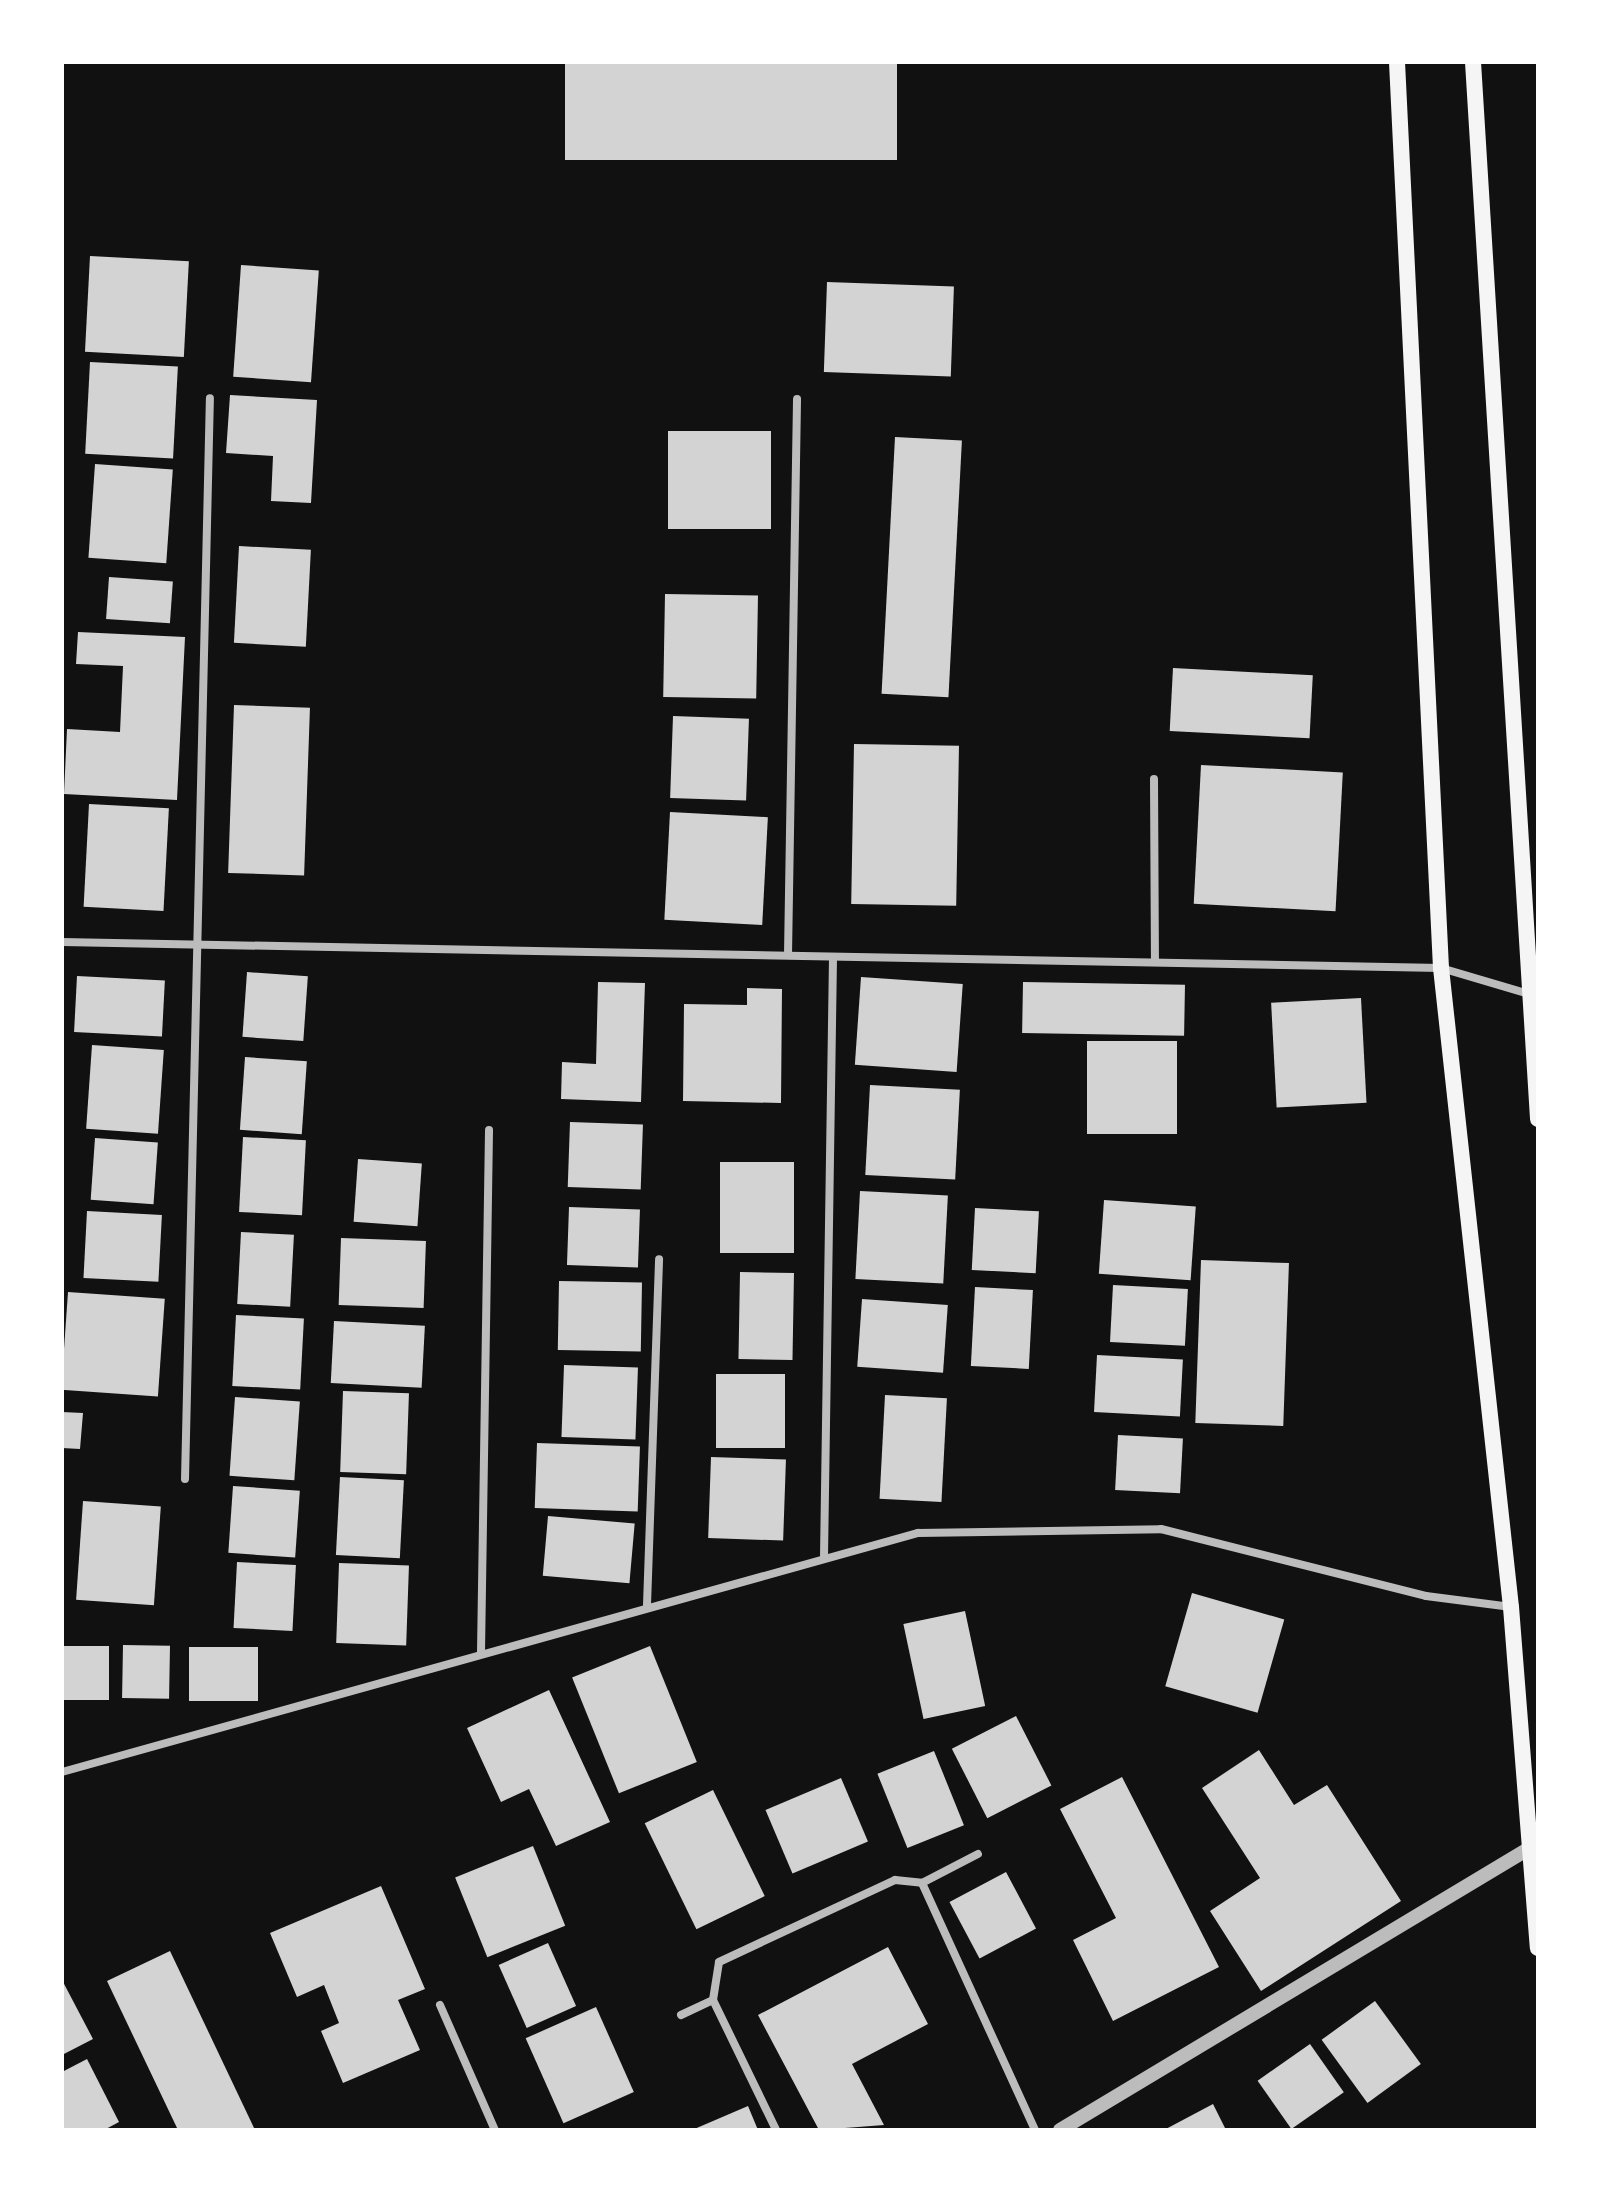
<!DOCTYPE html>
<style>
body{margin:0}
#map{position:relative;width:1600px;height:2192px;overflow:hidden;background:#111;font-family:Poppins,sans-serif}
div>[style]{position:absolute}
.building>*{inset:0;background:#d3d3d3;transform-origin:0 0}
.minor>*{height:8px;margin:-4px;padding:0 4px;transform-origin:4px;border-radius:4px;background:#bcbcbc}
.tertiary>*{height:14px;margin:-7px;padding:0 7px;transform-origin:7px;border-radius:7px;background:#bcbcbc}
.secondary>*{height:16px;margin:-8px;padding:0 8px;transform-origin:8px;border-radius:8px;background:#f5f5f5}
span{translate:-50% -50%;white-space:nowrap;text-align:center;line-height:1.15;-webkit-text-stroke:8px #fff;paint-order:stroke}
.frame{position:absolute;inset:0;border:64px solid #fff;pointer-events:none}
</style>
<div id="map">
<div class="building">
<i style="left:565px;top:62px;width:332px;height:98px"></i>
<i style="left:90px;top:256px;width:99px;height:96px;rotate:3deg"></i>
<i style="left:241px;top:265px;width:78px;height:112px;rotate:4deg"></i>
<i style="left:827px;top:282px;width:127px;height:90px;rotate:2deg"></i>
<i style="left:90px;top:362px;width:88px;height:92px;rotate:3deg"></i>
<i style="clip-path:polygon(230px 395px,317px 400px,311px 503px,271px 501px,273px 456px,226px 453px)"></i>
<i style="left:668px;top:431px;width:103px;height:98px"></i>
<i style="left:895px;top:437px;width:67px;height:257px;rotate:3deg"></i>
<i style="left:95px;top:464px;width:78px;height:94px;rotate:4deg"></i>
<i style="left:239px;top:546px;width:72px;height:97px;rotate:3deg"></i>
<i style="left:109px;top:577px;width:64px;height:42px;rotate:4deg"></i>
<i style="left:665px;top:594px;width:93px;height:103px;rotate:1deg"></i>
<i style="clip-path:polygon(78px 632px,185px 637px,177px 800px,64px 794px,67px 729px,120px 732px,123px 666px,76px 664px)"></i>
<i style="left:1173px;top:668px;width:140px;height:63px;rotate:3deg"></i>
<i style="left:234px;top:705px;width:76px;height:168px;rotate:2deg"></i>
<i style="left:673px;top:716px;width:76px;height:82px;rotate:2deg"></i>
<i style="left:854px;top:744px;width:105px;height:160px;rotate:1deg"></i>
<i style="left:1201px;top:765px;width:142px;height:139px;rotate:3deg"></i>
<i style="left:89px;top:804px;width:80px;height:103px;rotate:3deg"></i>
<i style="left:670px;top:812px;width:98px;height:108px;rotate:3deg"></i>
<i style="left:247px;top:972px;width:61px;height:65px;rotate:4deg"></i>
<i style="left:77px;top:976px;width:88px;height:56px;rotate:3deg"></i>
<i style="left:861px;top:977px;width:102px;height:88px;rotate:4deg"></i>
<i style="clip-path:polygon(598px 982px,645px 983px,641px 1102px,561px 1099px,562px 1062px,596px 1064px)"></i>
<i style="left:1023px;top:982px;width:162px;height:51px;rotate:1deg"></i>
<i style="clip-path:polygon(747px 988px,782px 989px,781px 1103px,683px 1101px,684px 1004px,747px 1005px)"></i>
<i style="left:1361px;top:998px;width:105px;height:90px;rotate:87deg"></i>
<i style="left:1087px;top:1041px;width:90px;height:93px"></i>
<i style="left:92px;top:1045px;width:72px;height:84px;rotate:4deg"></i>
<i style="left:245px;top:1057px;width:62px;height:73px;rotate:4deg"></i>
<i style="left:870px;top:1085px;width:90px;height:90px;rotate:3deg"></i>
<i style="left:570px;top:1122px;width:73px;height:65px;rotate:2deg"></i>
<i style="left:243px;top:1137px;width:63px;height:75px;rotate:3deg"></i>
<i style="left:95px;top:1138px;width:63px;height:62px;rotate:4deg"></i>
<i style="left:358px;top:1159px;width:64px;height:63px;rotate:4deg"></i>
<i style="left:720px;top:1162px;width:74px;height:91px"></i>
<i style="left:860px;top:1191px;width:88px;height:88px;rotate:3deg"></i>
<i style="left:1104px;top:1200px;width:92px;height:74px;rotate:4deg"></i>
<i style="left:569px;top:1207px;width:71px;height:58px;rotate:2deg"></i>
<i style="left:975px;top:1208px;width:64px;height:62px;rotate:3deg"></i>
<i style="left:87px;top:1211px;width:75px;height:67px;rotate:3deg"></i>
<i style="left:241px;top:1232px;width:53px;height:72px;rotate:3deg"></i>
<i style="left:341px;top:1238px;width:85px;height:67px;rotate:2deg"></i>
<i style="left:1201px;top:1260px;width:88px;height:163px;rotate:2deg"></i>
<i style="left:740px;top:1272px;width:54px;height:87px;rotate:1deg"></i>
<i style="left:559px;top:1281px;width:83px;height:69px;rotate:1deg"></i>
<i style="left:1113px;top:1285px;width:75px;height:57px;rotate:3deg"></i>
<i style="left:975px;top:1287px;width:58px;height:79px;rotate:3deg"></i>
<i style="left:68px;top:1292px;width:97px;height:98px;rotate:4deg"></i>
<i style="left:862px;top:1299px;width:86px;height:68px;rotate:4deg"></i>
<i style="left:236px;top:1315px;width:68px;height:71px;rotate:3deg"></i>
<i style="left:334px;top:1321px;width:91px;height:62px;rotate:3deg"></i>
<i style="left:1097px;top:1355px;width:86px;height:57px;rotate:3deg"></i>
<i style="left:564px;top:1365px;width:74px;height:72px;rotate:2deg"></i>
<i style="left:716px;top:1374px;width:69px;height:74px"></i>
<i style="left:343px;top:1391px;width:66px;height:81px;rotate:2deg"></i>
<i style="left:885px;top:1395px;width:62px;height:104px;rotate:3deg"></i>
<i style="left:235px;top:1397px;width:65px;height:79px;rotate:4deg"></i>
<i style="clip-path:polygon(62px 1412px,83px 1413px,80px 1449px,62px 1448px)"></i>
<i style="left:1118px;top:1435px;width:65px;height:55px;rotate:3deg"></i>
<i style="left:537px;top:1443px;width:103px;height:65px;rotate:2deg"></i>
<i style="left:711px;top:1457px;width:75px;height:81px;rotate:2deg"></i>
<i style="left:340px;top:1477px;width:64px;height:78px;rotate:3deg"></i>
<i style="left:233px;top:1486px;width:67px;height:67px;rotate:4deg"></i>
<i style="left:83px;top:1501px;width:78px;height:99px;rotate:4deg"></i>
<i style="left:548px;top:1516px;width:87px;height:60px;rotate:5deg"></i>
<i style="left:237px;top:1562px;width:59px;height:66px;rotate:3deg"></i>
<i style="left:339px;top:1563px;width:70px;height:80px;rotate:2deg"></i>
<i style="left:1192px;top:1593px;width:96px;height:97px;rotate:16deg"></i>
<i style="left:965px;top:1611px;width:97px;height:63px;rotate:78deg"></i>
<i style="left:123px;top:1645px;width:47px;height:53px;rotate:1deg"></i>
<i style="left:62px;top:1646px;width:47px;height:54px"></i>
<i style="left:650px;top:1646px;width:125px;height:84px;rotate:68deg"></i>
<i style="left:189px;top:1647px;width:69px;height:54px"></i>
<i style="clip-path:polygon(549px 1690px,610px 1822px,556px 1846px,529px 1789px,501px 1802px,467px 1728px)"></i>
<i style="left:1016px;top:1716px;width:78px;height:72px;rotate:63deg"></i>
<i style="clip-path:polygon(1259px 1750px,1294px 1805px,1327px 1785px,1401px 1901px,1261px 1991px,1210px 1911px,1260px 1878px,1202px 1788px)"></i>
<i style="left:934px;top:1751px;width:80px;height:61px;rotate:68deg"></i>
<i style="clip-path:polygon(1122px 1777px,1219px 1967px,1113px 2021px,1073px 1940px,1116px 1918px,1060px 1809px)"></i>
<i style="left:841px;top:1778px;width:69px;height:82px;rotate:67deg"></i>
<i style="left:713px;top:1790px;width:118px;height:76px;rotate:64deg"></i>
<i style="left:533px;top:1846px;width:86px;height:84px;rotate:68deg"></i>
<i style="left:1006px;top:1872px;width:64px;height:64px;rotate:62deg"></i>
<i style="clip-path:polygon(381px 1886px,425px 1989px,398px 2000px,420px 2050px,343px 2083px,321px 2031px,339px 2023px,324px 1985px,297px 1997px,270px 1933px)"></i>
<i style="left:548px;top:1943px;width:69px;height:54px;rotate:66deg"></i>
<i style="clip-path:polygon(888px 1947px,928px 2024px,852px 2064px,884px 2125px,819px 2130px,758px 2015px)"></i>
<i style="clip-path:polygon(170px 1951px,255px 2130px,178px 2130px,107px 1981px)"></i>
<i style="clip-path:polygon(62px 1980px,93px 2039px,62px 2055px)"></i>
<i style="left:1375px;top:2001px;width:78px;height:66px;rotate:54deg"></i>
<i style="left:596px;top:2007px;width:93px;height:77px;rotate:66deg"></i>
<i style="left:1310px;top:2044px;width:59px;height:64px;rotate:55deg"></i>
<i style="clip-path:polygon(87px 2059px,119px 2122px,104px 2130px,62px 2130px,62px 2072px)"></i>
<i style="clip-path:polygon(1213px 2104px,1226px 2130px,1164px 2130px)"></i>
<i style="clip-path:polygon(748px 2106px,758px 2130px,692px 2130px)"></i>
</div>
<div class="minor">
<i style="left:1154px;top:779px;width:183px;rotate:89.7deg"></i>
<i style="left:62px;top:942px;width:1379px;rotate:1.08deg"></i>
<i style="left:1441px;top:968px;width:92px;rotate:16.5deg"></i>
<i style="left:788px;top:955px;width:556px;rotate:-89.07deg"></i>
<i style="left:185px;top:1479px;width:1081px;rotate:-88.68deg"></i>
<i style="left:824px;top:1557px;width:600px;rotate:-89.14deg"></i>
<i style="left:647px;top:1605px;width:346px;rotate:-88deg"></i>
<i style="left:481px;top:1652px;width:522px;rotate:-89.12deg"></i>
<i style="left:62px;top:1772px;width:889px;rotate:-15.6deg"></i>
<i style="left:918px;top:1533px;width:243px;rotate:-0.9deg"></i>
<i style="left:1161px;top:1529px;width:273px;rotate:14.2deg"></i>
<i style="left:1426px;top:1596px;width:86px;rotate:7.4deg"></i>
<i style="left:922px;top:1883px;width:63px;rotate:-27.4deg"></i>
<i style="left:713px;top:2000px;width:144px;rotate:64.1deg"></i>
<i style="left:440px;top:2005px;width:137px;rotate:66.3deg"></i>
<i style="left:681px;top:2015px;width:35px;rotate:-25deg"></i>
<i style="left:713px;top:2000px;width:38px;rotate:-81deg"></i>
<i style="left:719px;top:1962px;width:194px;rotate:-25deg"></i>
<i style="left:895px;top:1880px;width:27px;rotate:6deg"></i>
<i style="left:922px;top:1883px;width:272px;rotate:65.4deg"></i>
</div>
<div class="tertiary">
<i style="left:1060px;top:2130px;width:546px;rotate:-30.98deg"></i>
</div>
<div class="secondary">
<i style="left:1397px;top:62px;width:907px;rotate:87.22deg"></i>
<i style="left:1441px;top:968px;width:643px;rotate:83.75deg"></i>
<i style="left:1511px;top:1607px;width:342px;rotate:85.5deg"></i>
<i style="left:1473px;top:62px;width:1059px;rotate:86.48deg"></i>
</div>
<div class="frame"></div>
</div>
